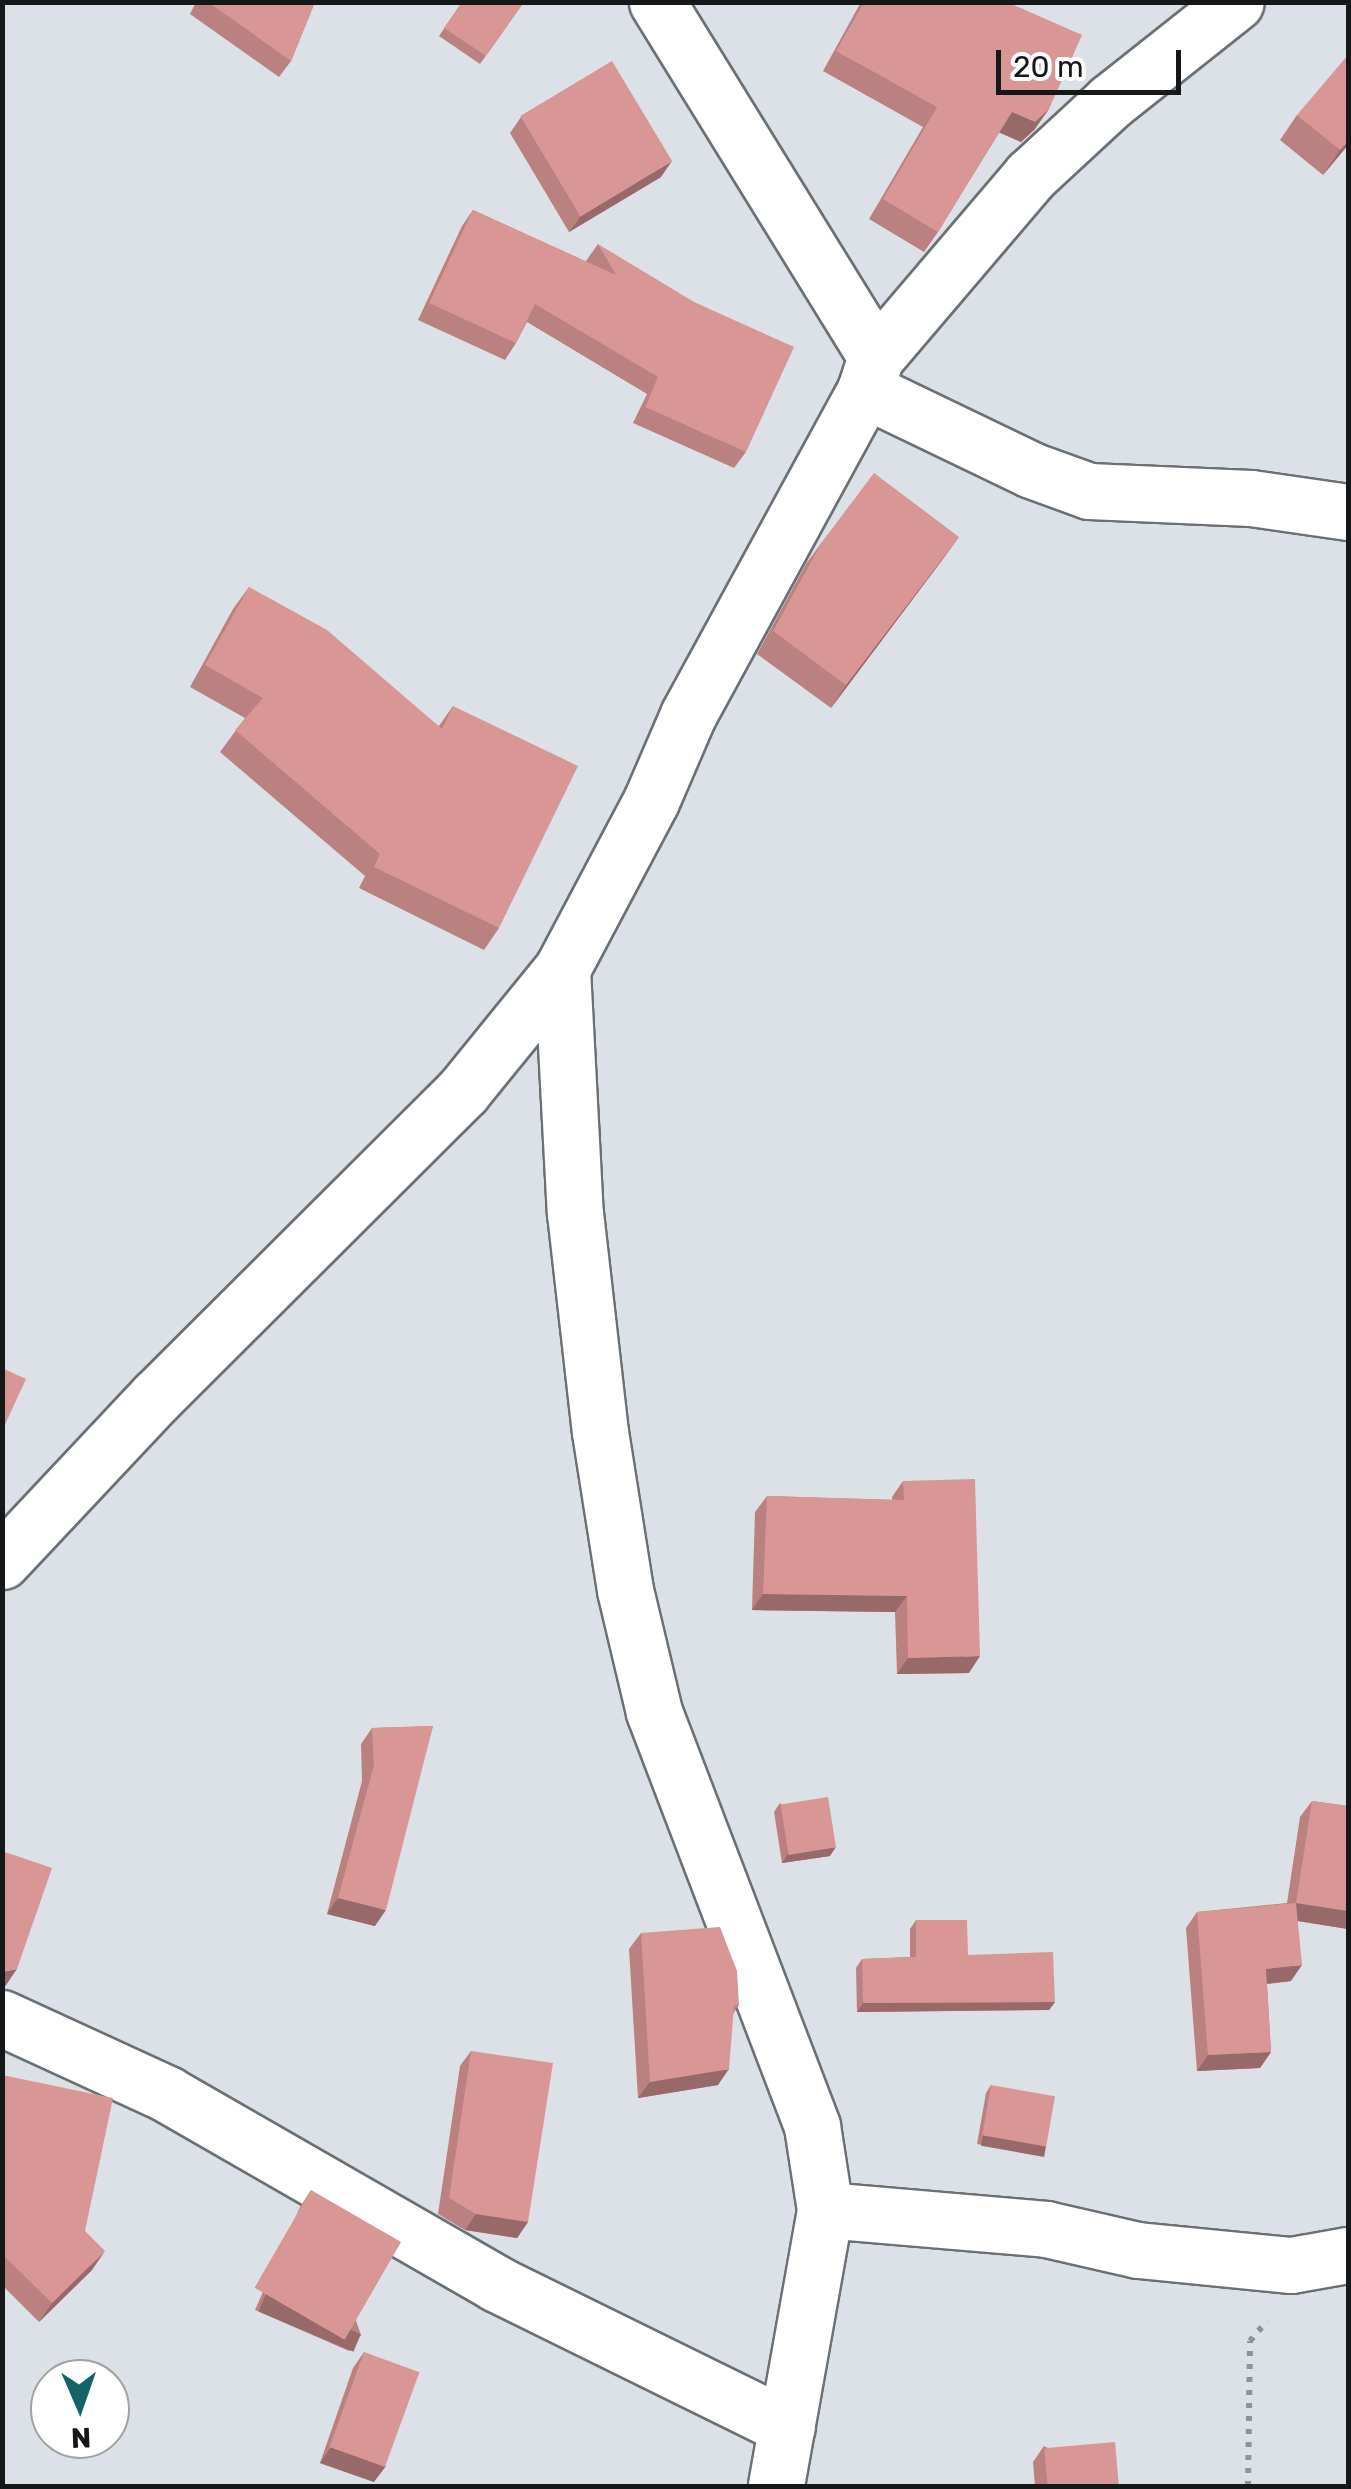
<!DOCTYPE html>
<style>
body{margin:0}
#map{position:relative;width:1351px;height:2489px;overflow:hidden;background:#dbe1e6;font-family:Rubik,sans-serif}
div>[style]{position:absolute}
.path>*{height:6px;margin-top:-3px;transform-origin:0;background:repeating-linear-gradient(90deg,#8f9397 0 5px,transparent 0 13px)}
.roads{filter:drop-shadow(2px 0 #6a7074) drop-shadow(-2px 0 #6a7074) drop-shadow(0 2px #6a7074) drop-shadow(0 -2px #6a7074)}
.minor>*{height:55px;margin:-27.5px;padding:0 27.5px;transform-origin:27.5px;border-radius:27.5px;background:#fff}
.wall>*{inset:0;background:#ba8180}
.shaded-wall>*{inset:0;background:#976968;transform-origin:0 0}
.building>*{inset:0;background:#d89695;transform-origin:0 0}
span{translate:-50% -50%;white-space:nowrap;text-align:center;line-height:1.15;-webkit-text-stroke:9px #fff;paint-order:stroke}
.frame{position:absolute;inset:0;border:5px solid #151719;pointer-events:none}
.north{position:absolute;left:30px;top:2359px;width:100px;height:100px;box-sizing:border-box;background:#fff;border:2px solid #a1a2a3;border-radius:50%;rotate:178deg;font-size:28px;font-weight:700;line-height:40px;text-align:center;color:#151719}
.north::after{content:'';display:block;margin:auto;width:35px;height:45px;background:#146467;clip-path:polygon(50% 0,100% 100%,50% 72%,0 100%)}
.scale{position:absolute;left:996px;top:50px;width:185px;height:45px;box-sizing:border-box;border:5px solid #151719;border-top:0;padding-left:12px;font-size:30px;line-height:35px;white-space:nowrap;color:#151719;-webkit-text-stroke:8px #fff;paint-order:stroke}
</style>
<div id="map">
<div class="path">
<i style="left:1248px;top:2486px;width:145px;rotate:-89.2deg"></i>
<i style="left:1250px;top:2341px;width:26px;rotate:-50deg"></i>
</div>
<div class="roads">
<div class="minor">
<i style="left:657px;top:2px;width:417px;rotate:58.3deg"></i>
<i style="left:865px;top:390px;width:184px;rotate:25.7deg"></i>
<i style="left:1031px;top:470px;width:62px;rotate:19.9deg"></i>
<i style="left:1089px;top:491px;width:162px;rotate:2.5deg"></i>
<i style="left:1251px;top:498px;width:98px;rotate:8.2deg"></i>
<i style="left:562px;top:969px;width:244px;rotate:87deg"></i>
<i style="left:575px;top:1213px;width:220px;rotate:83.5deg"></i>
<i style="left:600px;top:1432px;width:160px;rotate:81deg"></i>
<i style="left:625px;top:1590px;width:125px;rotate:76.6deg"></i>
<i style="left:654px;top:1712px;width:443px;rotate:69.1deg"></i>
<i style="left:812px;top:2126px;width:85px;rotate:81.2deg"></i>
<i style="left:825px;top:2210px;width:280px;rotate:100.1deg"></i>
<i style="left:2px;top:1561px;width:225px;rotate:-46.8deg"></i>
<i style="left:156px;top:1397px;width:433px;rotate:-44.9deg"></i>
<i style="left:463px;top:1091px;width:157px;rotate:-50.9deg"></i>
<i style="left:562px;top:969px;width:190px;rotate:-62.1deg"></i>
<i style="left:651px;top:801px;width:94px;rotate:-66.7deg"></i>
<i style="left:688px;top:715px;width:370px;rotate:-61.4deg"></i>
<i style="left:865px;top:390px;width:35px;rotate:-72deg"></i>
<i style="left:876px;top:357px;width:238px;rotate:-49.6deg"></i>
<i style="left:1030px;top:176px;width:110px;rotate:-42.8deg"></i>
<i style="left:1111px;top:101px;width:159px;rotate:-38.4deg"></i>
<i style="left:2px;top:2018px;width:182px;rotate:24.7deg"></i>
<i style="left:167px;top:2094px;width:381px;rotate:29.9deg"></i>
<i style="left:497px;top:2284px;width:323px;rotate:26.2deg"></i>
<i style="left:825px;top:2210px;width:222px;rotate:4.9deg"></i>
<i style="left:1046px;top:2229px;width:94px;rotate:12.9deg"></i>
<i style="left:1138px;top:2250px;width:154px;rotate:5.6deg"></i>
<i style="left:1291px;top:2265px;width:58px;rotate:-10deg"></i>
</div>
</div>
<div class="wall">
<i style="clip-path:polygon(196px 2px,315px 2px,291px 61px,279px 77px,190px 14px)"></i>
<i style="clip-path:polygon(462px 2px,524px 2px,480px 64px,439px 36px)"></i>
<i style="clip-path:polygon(861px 2px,1007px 2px,1035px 129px,1021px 142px,999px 132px,938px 232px,924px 252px,869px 219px,923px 127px,823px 71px)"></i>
<i style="clip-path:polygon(1297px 115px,1348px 145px,1323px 175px,1280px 140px)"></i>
<i style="clip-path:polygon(521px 117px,661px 177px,569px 232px,510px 133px)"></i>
<i style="clip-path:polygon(473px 210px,587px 262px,586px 261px,598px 244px,746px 452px,734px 468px,633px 423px,647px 394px,527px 322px,516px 343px,505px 360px,418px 320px,462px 226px)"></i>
<i style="clip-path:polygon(959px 537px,831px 708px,757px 654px,806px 564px,822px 542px)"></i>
<i style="clip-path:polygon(249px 587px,439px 726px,453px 706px,499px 928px,484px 950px,359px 888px,365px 876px,220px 752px,245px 718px,190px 687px,233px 609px)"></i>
<i style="clip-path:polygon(903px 1481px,969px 1673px,897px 1674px,895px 1612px,752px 1610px,755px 1512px,767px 1496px,892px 1500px,892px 1497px)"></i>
<i style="clip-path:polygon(433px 1726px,375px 1926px,327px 1914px,362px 1781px,361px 1744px,372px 1728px)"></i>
<i style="clip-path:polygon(1312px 1801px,1348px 1806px,1348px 1929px,1298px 1921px,1291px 1981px,1267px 1984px,1271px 2052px,1260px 2068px,1197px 2071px,1186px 1928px,1197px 1912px,1287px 1903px,1300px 1817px)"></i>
<i style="clip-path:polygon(780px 1803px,830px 1856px,782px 1863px,774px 1812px)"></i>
<i style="clip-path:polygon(916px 1920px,968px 1955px,1055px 2002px,1049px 2010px,857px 2012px,856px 1968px,862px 1959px,910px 1957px,910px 1929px)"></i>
<i style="clip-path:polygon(641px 1933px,739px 2005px,733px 2014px,718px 2085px,638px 2098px,629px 1949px)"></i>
<i style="clip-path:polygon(471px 2051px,528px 2222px,517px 2238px,465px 2230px,438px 2214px,460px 2066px)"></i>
<i style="clip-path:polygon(2px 2075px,85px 2231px,92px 2270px,39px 2322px,2px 2285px)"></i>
<i style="clip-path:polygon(991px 2085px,1046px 2146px,1040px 2155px,977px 2144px,986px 2093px)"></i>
<i style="clip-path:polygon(311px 2190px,361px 2335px,349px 2351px,255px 2310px,300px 2207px)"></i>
<i style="clip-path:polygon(364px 2352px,374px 2482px,320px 2463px,353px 2368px)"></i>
<i style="clip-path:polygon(1044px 2446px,1119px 2486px,1035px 2486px,1033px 2462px)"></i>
</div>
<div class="shaded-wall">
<i style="clip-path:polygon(1049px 109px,1035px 129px,1021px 142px,998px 132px,1012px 112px)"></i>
<i style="clip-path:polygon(1348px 141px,1348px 145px,1323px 175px,1340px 150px)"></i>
<i style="clip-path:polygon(672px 161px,661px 177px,569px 232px,581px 216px)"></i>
<i style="clip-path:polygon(959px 537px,943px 559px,831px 708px,846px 685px)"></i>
<i style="clip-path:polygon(763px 1594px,907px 1596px,895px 1612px,752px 1610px)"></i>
<i style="clip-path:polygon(980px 1656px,969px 1673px,897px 1674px,908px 1658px)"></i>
<i style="clip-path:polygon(836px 1847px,830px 1856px,782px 1863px,788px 1854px)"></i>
<i style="clip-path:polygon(338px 1898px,386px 1910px,375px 1926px,327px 1914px)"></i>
<i style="clip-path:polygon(1296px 1903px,1348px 1911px,1348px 1929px,1285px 1919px)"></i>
<i style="clip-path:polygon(1302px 1965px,1291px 1981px,1255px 1985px,1266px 1969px)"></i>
<i style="clip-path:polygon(17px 1969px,4px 1988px,2px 1988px,2px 1972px)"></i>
<i style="clip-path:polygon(1055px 2002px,1049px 2010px,857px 2012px,863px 2003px)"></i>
<i style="clip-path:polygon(1271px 2052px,1260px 2068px,1197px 2071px,1208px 2055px)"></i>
<i style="clip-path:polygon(729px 2069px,718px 2085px,638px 2098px,650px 2082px)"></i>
<i style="left:983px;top:2135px;width:64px;height:11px;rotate:10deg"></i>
<i style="clip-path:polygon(476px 2214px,528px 2222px,517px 2238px,465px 2230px)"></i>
<i style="clip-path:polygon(105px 2251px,92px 2270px,39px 2322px,52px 2303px)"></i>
<i style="left:266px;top:2294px;width:103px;height:19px;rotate:23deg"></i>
<i style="clip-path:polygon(331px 2447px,386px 2466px,374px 2482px,320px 2463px)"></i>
</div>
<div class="building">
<i style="clip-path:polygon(208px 2px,315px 2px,291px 61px)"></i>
<i style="clip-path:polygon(462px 2px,524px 2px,486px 56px,444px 28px)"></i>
<i style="clip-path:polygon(864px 2px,1007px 2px,1082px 35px,1049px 109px,1035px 122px,1012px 112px,938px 232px,883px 199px,937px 107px,836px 51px)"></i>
<i style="clip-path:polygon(1348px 55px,1348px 141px,1340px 150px,1297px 115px)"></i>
<i style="left:612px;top:61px;width:117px;height:107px;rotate:59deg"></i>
<i style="clip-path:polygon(473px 210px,616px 275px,598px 244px,694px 302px,794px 347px,746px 452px,645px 407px,658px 377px,535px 304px,516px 343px,429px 303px)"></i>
<i style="clip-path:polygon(874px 473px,959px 537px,846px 685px,773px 631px,822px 542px)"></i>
<i style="clip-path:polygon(249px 587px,327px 630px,442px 729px,453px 706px,578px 766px,499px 928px,374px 867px,380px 854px,235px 730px,263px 698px,205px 665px)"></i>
<i style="clip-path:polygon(2px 1368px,26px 1379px,2px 1431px)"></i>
<i style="clip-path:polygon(975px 1479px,980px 1656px,908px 1658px,907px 1596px,763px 1594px,767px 1496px,904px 1500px,903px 1481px)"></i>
<i style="clip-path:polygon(433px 1726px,386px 1910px,338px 1898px,374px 1765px,372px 1728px)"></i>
<i style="left:828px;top:1797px;width:51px;height:48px;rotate:81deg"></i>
<i style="clip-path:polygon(1312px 1801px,1348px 1806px,1348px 1911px,1296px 1903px)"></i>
<i style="clip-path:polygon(2px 1851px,52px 1868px,17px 1969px,2px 1972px)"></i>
<i style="clip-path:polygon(1296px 1903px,1302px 1965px,1266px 1969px,1271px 2052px,1208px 2055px,1197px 1912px)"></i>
<i style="clip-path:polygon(916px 1920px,967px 1920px,968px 1955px,1053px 1952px,1055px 2002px,863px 2003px,862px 1959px,916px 1957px)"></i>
<i style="clip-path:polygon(720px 1927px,737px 1971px,739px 2005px,734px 2005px,729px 2069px,650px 2082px,641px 1933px)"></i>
<i style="clip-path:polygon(471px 2051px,553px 2063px,528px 2222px,476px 2214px,449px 2198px)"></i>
<i style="clip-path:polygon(2px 2075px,113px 2098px,85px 2231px,105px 2251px,52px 2303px,2px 2254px)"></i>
<i style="left:991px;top:2085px;width:65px;height:51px;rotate:10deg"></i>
<i style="left:311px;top:2190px;width:104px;height:113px;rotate:30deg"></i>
<i style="left:364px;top:2352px;width:59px;height:101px;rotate:20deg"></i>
<i style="left:1115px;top:2442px;width:44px;height:71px;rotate:85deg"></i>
</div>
<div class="frame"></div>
<div class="north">N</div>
<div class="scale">20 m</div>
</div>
